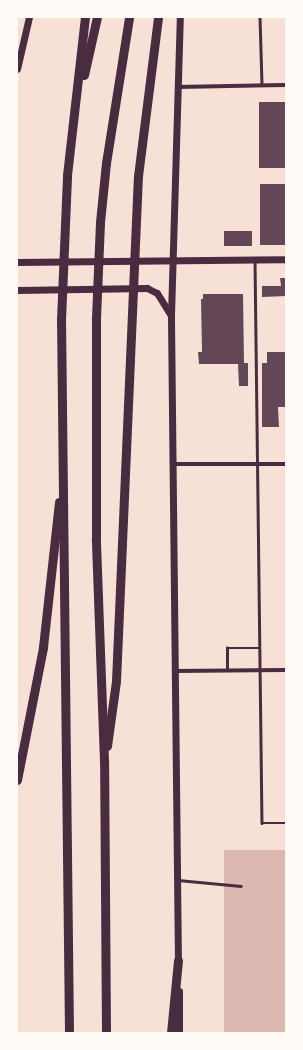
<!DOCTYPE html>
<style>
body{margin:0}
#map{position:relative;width:303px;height:1050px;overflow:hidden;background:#f7e1d7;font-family:Lato,sans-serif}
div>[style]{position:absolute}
.water>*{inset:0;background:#dcb8b0;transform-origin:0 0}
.building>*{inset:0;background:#644757;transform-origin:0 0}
.service>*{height:2.5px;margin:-1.25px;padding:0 1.25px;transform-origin:1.25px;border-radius:1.25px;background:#4a2c40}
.minor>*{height:4px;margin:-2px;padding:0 2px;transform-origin:2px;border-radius:2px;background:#4a2c40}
.secondary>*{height:7px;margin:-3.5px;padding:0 3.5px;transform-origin:3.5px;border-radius:3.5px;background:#4a2c40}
.motorway>*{height:9px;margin:-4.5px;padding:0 4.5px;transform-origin:4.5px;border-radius:4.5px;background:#4a2c40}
span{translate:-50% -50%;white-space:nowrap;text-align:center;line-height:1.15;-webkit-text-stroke:3.5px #fffaf5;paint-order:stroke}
.frame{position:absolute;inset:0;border:18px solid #fffaf5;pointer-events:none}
</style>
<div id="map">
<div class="water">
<i style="left:224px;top:850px;width:62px;height:183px"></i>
</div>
<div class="building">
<i style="left:286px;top:102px;width:66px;height:27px;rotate:90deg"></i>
<i style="left:286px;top:184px;width:61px;height:26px;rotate:90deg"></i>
<i style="left:224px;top:231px;width:28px;height:15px"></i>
<i style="clip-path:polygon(280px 278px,286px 278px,286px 296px,262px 297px,262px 286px,281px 286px)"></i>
<i style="clip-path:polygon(203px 294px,243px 294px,244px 363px,248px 363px,248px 386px,239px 386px,238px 364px,199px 364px,198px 352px,202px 352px,201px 299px,203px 299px)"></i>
<i style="clip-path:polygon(267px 352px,286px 352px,286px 407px,278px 407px,279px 427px,262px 427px,262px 363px,267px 363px)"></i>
</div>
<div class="service">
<i style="left:260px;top:17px;width:68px;rotate:88.3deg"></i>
<i style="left:255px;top:260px;width:563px;rotate:89.29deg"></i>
<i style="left:262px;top:823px;width:24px"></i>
<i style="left:227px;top:670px;width:22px;rotate:-90deg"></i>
<i style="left:227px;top:648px;width:32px"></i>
<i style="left:178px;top:880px;width:63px;rotate:5.4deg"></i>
</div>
<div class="minor">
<i style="left:177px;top:87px;width:109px;rotate:-1.1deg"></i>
<i style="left:173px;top:464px;width:113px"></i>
<i style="left:175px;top:671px;width:111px;rotate:-0.5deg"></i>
</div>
<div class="secondary">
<i style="left:17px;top:69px;width:53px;rotate:-77deg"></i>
<i style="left:17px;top:262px;width:269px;rotate:-0.6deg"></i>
<i style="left:17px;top:290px;width:130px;rotate:-0.9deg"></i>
<i style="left:147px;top:288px;width:11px;rotate:27deg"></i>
<i style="left:157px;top:293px;width:26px;rotate:58deg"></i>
<i style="left:178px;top:965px;width:650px;rotate:-90.62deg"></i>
<i style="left:171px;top:315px;width:298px;rotate:-88.3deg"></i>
<i style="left:179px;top:991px;width:42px;rotate:90deg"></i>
</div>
<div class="motorway">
<i style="left:84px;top:75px;width:59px;rotate:-77.4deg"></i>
<i style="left:107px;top:746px;width:66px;rotate:-82.1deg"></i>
<i style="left:116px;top:681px;width:505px;rotate:-87.51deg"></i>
<i style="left:138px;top:176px;width:160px;rotate:-82.8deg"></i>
<i style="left:17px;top:780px;width:136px;rotate:-78.9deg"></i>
<i style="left:43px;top:647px;width:146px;rotate:-83.7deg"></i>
<i style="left:69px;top:1033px;width:713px;rotate:-90.64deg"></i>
<i style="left:61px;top:320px;width:145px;rotate:-87.6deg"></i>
<i style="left:67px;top:175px;width:159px;rotate:-83.5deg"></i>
<i style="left:106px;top:1033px;width:272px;rotate:-90.4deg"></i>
<i style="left:104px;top:761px;width:223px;rotate:-92.1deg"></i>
<i style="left:96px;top:538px;width:220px;rotate:-90deg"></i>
<i style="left:96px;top:318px;width:96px;rotate:-87.6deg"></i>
<i style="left:100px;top:222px;width:59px;rotate:-84.2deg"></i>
<i style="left:106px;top:163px;width:148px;rotate:-81deg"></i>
<i style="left:171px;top:1033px;width:73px;rotate:-84.5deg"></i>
</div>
<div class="frame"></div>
</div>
